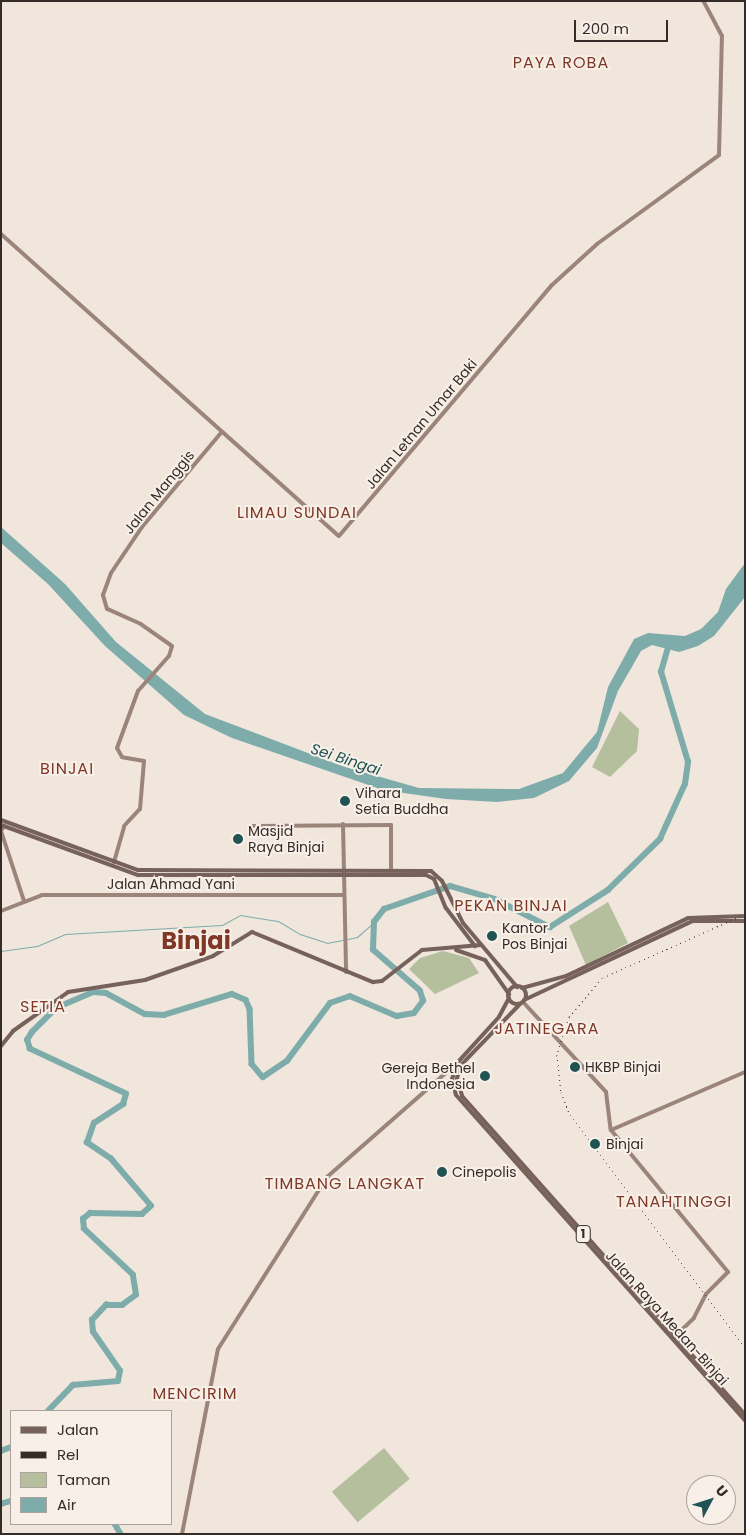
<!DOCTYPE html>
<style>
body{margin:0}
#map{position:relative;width:746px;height:1535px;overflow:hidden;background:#f0e6dc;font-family:Poppins,sans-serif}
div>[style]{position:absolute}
.green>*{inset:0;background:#b5be9d;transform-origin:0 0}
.water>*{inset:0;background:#7dacab}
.stream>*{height:1px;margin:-0.5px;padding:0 0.5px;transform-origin:0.5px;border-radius:0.5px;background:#7dacab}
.river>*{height:5.5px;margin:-2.75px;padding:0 2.75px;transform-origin:2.75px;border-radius:2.75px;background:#7dacab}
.secondary>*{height:4px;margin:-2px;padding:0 2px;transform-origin:2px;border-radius:2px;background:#9b857a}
.primary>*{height:4px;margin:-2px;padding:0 2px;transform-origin:2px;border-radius:2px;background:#76625a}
.primary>.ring{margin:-2px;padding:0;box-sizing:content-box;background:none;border:4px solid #76625a;border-radius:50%}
.rail>*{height:1px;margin-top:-0.5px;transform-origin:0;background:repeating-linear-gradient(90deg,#352c28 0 1px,transparent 0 5px)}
.dots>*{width:14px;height:14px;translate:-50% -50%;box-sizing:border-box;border:2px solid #f8f0e8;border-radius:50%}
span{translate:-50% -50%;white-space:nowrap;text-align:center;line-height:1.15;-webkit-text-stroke:4px #f8f0e8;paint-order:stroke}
.shield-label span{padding:1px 4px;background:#f8f0e8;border:1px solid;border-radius:4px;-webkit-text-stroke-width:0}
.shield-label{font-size:12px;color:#352c28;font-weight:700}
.street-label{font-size:14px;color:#352c28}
.poi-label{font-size:14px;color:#352c28}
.left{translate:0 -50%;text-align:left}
.right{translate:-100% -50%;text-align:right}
.water-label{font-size:15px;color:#205354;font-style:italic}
.quarter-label{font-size:16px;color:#7f3726;letter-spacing:1px}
.town-label{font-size:24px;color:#7f3726;font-weight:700}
.frame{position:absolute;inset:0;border:2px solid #352c28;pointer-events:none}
.legend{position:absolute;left:10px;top:1410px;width:162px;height:115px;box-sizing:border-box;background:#f8f0e8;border:1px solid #aaa29b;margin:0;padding:6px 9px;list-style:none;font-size:15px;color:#352c28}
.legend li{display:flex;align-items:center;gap:10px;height:25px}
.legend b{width:25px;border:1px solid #aaa29b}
.north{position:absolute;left:686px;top:1475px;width:50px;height:50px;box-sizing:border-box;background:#f8f0e8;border:1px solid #aaa29b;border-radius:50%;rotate:50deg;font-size:14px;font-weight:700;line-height:20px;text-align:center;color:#352c28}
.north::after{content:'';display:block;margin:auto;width:18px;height:22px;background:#205354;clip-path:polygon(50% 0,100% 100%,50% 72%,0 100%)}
.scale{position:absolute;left:574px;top:20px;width:94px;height:22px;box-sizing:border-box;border:2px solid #352c28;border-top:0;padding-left:6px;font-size:15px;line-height:18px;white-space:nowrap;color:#352c28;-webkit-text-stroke:4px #f8f0e8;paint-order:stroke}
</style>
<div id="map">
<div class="green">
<i style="clip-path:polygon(620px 711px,639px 729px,637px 751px,610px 777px,592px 767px)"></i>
<i style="clip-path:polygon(608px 902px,628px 943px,586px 965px,569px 926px)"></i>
<i style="clip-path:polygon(443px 951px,469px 958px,479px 973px,435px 994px,409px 969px,420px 958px)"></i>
<i style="left:384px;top:1448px;width:40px;height:68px;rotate:50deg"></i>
</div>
<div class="water">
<i style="clip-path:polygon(1px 527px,65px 584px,116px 642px,205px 714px,342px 766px,419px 788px,519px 789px,563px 773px,597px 732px,608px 687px,634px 639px,648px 633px,685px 636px,701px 629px,718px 612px,726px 589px,745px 563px,745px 597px,714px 636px,698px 646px,679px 652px,652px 645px,641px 651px,618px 691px,597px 748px,569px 781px,534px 798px,497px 802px,446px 799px,383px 790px,232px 738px,184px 715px,105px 646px,48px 584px,1px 543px)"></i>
</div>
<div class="stream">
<i style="left:1px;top:951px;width:36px;rotate:-8deg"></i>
<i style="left:37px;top:946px;width:30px;rotate:-23deg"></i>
<i style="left:65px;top:934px;width:157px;rotate:-3.3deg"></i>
<i style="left:222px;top:925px;width:21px;rotate:-29deg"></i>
<i style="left:240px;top:915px;width:38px;rotate:9deg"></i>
<i style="left:278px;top:921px;width:26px;rotate:31deg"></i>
<i style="left:300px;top:934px;width:28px;rotate:18deg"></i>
<i style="left:327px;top:943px;width:31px;rotate:-11deg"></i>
<i style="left:357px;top:937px;width:23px;rotate:-41deg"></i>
</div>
<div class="river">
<i style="left:48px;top:1411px;width:36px;rotate:-46deg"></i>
<i style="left:73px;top:1385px;width:45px;rotate:-5.1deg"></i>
<i style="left:118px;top:1381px;width:10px;rotate:-79deg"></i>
<i style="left:120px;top:1371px;width:47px;rotate:-124.7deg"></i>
<i style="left:93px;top:1332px;width:12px;rotate:-95deg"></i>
<i style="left:92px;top:1320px;width:21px;rotate:-47deg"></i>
<i style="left:106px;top:1305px;width:16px"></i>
<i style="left:122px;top:1305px;width:17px;rotate:-36deg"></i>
<i style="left:136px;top:1295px;width:20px;rotate:-99deg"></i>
<i style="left:133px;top:1275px;width:67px;rotate:-136.8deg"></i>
<i style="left:84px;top:1229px;width:10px;rotate:-96deg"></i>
<i style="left:83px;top:1219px;width:9px;rotate:-41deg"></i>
<i style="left:90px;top:1213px;width:52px;rotate:1.1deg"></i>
<i style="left:142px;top:1214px;width:12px;rotate:-42deg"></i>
<i style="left:151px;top:1206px;width:62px;rotate:-130.4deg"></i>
<i style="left:111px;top:1159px;width:29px;rotate:-146deg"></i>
<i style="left:87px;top:1143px;width:21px;rotate:-71deg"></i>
<i style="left:94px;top:1123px;width:35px;rotate:-33deg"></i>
<i style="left:123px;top:1104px;width:10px;rotate:-73deg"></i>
<i style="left:126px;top:1094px;width:106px;rotate:-154.9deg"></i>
<i style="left:30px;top:1049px;width:9px;rotate:-108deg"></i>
<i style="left:27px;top:1040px;width:9px;rotate:-58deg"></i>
<i style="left:32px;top:1032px;width:34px;rotate:-45deg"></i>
<i style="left:56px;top:1008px;width:40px;rotate:-23.4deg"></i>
<i style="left:93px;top:992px;width:13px;rotate:4deg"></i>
<i style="left:106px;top:993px;width:44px;rotate:28.3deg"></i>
<i style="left:145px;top:1014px;width:19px;rotate:3deg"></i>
<i style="left:164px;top:1015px;width:71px;rotate:-17.2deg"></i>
<i style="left:232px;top:994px;width:15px;rotate:23deg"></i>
<i style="left:246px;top:1000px;width:10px;rotate:66deg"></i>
<i style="left:250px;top:1009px;width:55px;rotate:87.9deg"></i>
<i style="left:252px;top:1064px;width:17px;rotate:50deg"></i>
<i style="left:263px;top:1077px;width:29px;rotate:-34deg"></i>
<i style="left:287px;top:1061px;width:72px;rotate:-53.4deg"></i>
<i style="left:330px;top:1003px;width:21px;rotate:-19deg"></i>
<i style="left:350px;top:996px;width:51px;rotate:23.1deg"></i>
<i style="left:397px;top:1016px;width:17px;rotate:-10deg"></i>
<i style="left:414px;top:1013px;width:15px;rotate:-53deg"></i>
<i style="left:423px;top:1001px;width:10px;rotate:-107deg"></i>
<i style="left:420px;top:991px;width:62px;rotate:-138.9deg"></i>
<i style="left:373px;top:950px;width:28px;rotate:-88deg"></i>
<i style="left:374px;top:922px;width:16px;rotate:-52deg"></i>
<i style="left:384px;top:909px;width:70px;rotate:-19.2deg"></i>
<i style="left:450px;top:886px;width:47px;rotate:16.1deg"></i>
<i style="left:495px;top:899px;width:62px;rotate:27deg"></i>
<i style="left:550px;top:927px;width:69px;rotate:-32.5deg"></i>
<i style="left:608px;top:890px;width:73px;rotate:-44.4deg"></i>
<i style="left:660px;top:839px;width:60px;rotate:-65.6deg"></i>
<i style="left:685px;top:784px;width:22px;rotate:-82deg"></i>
<i style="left:688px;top:762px;width:94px;rotate:-106.7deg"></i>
<i style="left:661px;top:672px;width:29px;rotate:-74deg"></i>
<i style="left:1px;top:1451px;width:11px;rotate:-22deg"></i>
<i style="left:1px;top:1504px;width:10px;rotate:-17deg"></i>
<i style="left:115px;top:1524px;width:12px;rotate:59deg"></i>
</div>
<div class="secondary">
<i style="left:1px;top:234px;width:453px;rotate:41.8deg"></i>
<i style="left:339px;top:536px;width:329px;rotate:-49.7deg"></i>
<i style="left:552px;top:285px;width:61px;rotate:-42.3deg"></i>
<i style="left:597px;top:244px;width:151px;rotate:-36.1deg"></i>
<i style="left:719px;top:155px;width:119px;rotate:-88.6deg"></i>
<i style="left:722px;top:36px;width:40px;rotate:-118deg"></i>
<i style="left:343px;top:824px;width:148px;rotate:88.8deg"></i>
<i style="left:4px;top:826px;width:6px;rotate:121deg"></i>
<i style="left:1px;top:831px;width:74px;rotate:71.8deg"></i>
<i style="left:250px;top:826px;width:141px;rotate:-0.4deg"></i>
<i style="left:391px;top:825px;width:45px;rotate:90deg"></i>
<i style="left:114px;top:862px;width:37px;rotate:-74deg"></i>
<i style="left:124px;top:826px;width:23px;rotate:-47deg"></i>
<i style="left:140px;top:809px;width:48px;rotate:-85.2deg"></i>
<i style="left:144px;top:761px;width:22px;rotate:-170deg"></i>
<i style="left:122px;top:757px;width:10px;rotate:-119deg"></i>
<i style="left:117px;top:748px;width:61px;rotate:-69.8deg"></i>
<i style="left:138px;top:691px;width:47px;rotate:-48.5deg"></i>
<i style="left:169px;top:656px;width:10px;rotate:-73deg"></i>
<i style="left:172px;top:646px;width:38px;rotate:-145deg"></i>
<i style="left:141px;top:624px;width:37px;rotate:-156deg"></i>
<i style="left:107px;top:609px;width:15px;rotate:-106deg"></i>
<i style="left:103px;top:595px;width:23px;rotate:-70deg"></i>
<i style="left:111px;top:573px;width:55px;rotate:-56deg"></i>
<i style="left:142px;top:527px;width:123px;rotate:-50deg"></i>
<i style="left:1px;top:911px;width:44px;rotate:-21.3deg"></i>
<i style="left:42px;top:895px;width:302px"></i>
<i style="left:523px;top:1002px;width:122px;rotate:47.3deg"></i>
<i style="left:606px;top:1092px;width:38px;rotate:83deg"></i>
<i style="left:611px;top:1130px;width:184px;rotate:50.5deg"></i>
<i style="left:728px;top:1272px;width:31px;rotate:135deg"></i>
<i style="left:706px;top:1294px;width:27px;rotate:117deg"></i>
<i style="left:694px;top:1318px;width:29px;rotate:136deg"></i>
<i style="left:437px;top:1084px;width:16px;rotate:11deg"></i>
<i style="left:611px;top:1130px;width:146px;rotate:-23.4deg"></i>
<i style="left:182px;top:1534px;width:188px;rotate:-79deg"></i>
<i style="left:218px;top:1349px;width:204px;rotate:-57.6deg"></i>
<i style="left:327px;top:1177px;width:173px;rotate:-41.2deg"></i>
</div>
<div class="primary">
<i style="left:1px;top:820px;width:146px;rotate:20.1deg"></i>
<i style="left:138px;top:870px;width:293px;rotate:0.2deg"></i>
<i style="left:431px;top:871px;width:15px;rotate:42deg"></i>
<i style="left:442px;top:881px;width:47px;rotate:63.4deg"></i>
<i style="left:463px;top:923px;width:84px;rotate:49.8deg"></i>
<i style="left:1px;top:825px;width:146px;rotate:20.1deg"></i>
<i style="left:138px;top:875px;width:288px"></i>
<i style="left:426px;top:875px;width:9px;rotate:27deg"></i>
<i style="left:434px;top:879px;width:31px;rotate:68deg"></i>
<i style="left:446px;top:908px;width:48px;rotate:52.7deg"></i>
<i style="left:456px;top:950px;width:31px;rotate:19deg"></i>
<i style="left:485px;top:960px;width:42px;rotate:54.8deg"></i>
<i class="ring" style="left:508px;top:986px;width:14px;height:14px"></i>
<i style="left:522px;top:988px;width:46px;rotate:-15.3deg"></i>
<i style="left:566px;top:976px;width:135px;rotate:-25.4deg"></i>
<i style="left:688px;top:918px;width:57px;rotate:-2deg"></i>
<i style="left:509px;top:998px;width:21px;rotate:118deg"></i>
<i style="left:499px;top:1017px;width:62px;rotate:132.4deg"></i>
<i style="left:457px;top:1063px;width:17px;rotate:107deg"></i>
<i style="left:452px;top:1079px;width:16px;rotate:76deg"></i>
<i style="left:456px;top:1095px;width:436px;rotate:48.4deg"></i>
<i style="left:524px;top:1000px;width:187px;rotate:-25.1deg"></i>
<i style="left:693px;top:921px;width:52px"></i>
<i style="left:520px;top:1004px;width:83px;rotate:134deg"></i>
<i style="left:462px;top:1064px;width:15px;rotate:110deg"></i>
<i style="left:457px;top:1078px;width:19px;rotate:74deg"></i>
<i style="left:462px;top:1096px;width:426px;rotate:48.4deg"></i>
<i style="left:1px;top:1046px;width:19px;rotate:-51deg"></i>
<i style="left:13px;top:1031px;width:67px;rotate:-35.3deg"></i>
<i style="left:68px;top:992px;width:78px;rotate:-8.9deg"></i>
<i style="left:145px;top:980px;width:72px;rotate:-19.4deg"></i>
<i style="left:213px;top:956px;width:46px;rotate:-31.6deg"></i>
<i style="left:252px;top:932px;width:131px;rotate:22.5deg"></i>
<i style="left:373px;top:982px;width:9px;rotate:-6deg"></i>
<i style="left:382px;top:981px;width:51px;rotate:-37.8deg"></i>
<i style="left:422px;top:950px;width:59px;rotate:-4.8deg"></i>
</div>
<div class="rail">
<i style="left:745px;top:914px;width:157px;rotate:155.9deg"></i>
<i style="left:602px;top:978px;width:51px;rotate:130.2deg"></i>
<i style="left:569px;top:1017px;width:40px;rotate:108deg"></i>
<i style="left:557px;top:1055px;width:37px;rotate:84deg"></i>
<i style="left:561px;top:1092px;width:25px;rotate:69deg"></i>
<i style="left:570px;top:1115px;width:291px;rotate:53.1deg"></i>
</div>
<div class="dots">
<i style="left:345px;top:801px;background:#205354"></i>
<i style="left:238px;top:839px;background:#205354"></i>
<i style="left:492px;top:936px;background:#205354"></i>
<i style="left:575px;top:1067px;background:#205354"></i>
<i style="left:485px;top:1076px;background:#205354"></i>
<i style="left:595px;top:1144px;background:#205354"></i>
<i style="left:442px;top:1172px;background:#205354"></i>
</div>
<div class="shield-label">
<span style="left:583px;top:1234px">1</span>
</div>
<div class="street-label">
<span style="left:421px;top:424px;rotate:-50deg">Jalan Letnan Umar Baki</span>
<span style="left:159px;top:492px;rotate:-51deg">Jalan Manggis</span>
<span style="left:171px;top:884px">Jalan Ahmad Yani</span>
<span style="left:667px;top:1318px;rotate:48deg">Jalan Raya Medan-Binjai</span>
</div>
<div class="poi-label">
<span class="left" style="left:355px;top:801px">Vihara<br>Setia Buddha</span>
<span class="left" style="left:248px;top:839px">Masjid<br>Raya Binjai</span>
<span class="left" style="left:502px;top:936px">Kantor<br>Pos Binjai</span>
<span class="left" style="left:585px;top:1067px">HKBP Binjai</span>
<span class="right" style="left:475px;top:1076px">Gereja Bethel<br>Indonesia</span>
<span class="left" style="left:606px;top:1144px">Binjai</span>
<span class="left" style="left:452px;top:1172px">Cinepolis</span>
</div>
<div class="water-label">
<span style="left:346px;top:759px;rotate:18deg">Sei Bingai</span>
</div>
<div class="quarter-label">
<span style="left:561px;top:63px">PAYA ROBA</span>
<span style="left:297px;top:513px">LIMAU SUNDAI</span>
<span style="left:67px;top:769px">BINJAI</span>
<span style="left:511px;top:906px">PEKAN BINJAI</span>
<span style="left:43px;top:1007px">SETIA</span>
<span style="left:547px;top:1029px">JATINEGARA</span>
<span style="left:345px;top:1184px">TIMBANG LANGKAT</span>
<span style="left:674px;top:1202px">TANAHTINGGI</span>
<span style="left:195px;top:1394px">MENCIRIM</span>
</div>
<div class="town-label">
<span style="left:196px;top:941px">Binjai</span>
</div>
<div class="frame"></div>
<ul class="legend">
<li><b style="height:6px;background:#76625a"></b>Jalan</li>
<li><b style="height:6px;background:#352c28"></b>Rel</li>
<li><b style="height:14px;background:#b5be9d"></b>Taman</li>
<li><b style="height:14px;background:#7dacab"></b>Air</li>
</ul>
<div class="north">U</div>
<div class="scale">200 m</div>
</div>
